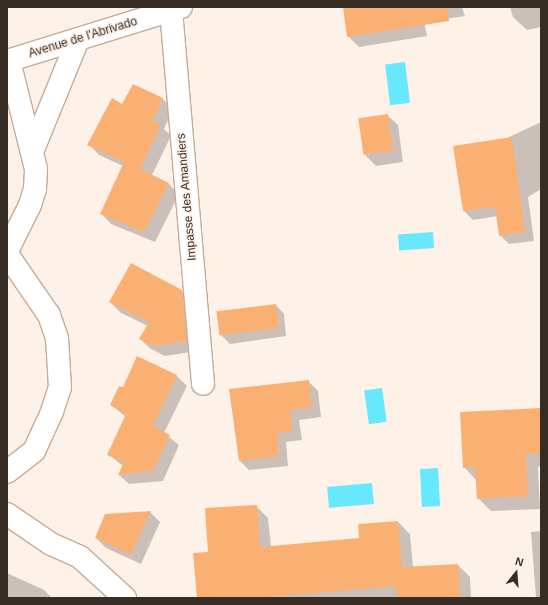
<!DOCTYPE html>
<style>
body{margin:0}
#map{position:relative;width:548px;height:605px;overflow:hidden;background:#fef1e8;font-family:Helvetica,sans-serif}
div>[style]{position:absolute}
.water>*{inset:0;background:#68e8fc;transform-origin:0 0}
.shadow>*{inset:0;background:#0003}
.building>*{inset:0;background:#fab073;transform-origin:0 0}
.roads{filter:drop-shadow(1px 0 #c8ab94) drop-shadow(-1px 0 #c8ab94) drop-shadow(0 1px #c8ab94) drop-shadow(0 -1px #c8ab94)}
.pedestrian>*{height:22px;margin:-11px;padding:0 11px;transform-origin:11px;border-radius:11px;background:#fff}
.minor>*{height:22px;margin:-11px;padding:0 11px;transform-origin:11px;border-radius:11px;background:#fff}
.tertiary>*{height:22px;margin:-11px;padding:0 11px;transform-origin:11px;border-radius:11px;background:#fff}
span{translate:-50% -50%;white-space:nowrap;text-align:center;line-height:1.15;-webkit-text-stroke:3px #fef1e8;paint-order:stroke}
.street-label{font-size:12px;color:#382d24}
.frame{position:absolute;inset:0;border:8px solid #382d24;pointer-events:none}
.north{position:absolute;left:496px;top:553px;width:40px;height:40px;-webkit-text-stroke:3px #fef1e8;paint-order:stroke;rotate:17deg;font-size:11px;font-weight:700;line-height:16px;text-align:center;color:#382d24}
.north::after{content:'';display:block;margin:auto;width:14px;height:18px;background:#382d24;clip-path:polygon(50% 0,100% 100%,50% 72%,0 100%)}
</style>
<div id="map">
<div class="water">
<i style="left:405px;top:62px;width:41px;height:20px;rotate:83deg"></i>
<i style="left:433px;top:232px;width:16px;height:35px;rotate:86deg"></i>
<i style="left:382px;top:388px;width:34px;height:18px;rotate:82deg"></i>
<i style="left:438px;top:468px;width:38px;height:18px;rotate:87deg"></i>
<i style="left:372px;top:483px;width:21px;height:45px;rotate:85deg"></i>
</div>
<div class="shadow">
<i style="clip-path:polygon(344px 7px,462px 7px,465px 16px,424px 22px,427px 36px,359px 47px,348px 36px)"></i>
<i style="clip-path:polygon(510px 7px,541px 7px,541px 27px,527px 30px,513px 17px)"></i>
<i style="clip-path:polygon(162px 98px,173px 109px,164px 129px,171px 136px,152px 175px,168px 183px,179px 194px,155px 242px,111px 224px,101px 213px,123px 166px,99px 155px,89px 144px,122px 105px)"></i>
<i style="clip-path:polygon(387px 115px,398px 125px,403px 162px,376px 166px,365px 155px)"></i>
<i style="clip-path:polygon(541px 122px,541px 189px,528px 197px,534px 241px,509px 244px,500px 235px,498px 216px,473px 220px,464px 211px,454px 147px,505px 139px)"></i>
<i style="clip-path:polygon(182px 291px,193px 302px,197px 351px,165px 356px,151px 349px,140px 339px,148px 326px,121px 313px,110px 302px)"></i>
<i style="clip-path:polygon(276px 305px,284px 314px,286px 336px,230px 344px,221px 335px)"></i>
<i style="clip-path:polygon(177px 376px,187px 386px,164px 433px,179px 445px,163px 481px,129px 484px,119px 475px,123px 466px,109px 455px,126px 417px,111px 405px,123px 388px)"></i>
<i style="clip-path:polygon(308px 381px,318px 391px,321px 417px,299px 420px,302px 440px,286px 442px,288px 466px,249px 470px,240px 461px)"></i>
<i style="clip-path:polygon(541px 409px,541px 466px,538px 467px,540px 509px,491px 511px,478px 498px,476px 480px,464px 467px)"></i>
<i style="clip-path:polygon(256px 506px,268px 518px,271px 547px,360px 539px,398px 522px,410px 534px,413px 567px,458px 565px,470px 577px,471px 598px,198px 598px,209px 553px)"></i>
<i style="clip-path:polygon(150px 512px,160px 522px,141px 564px,106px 548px,96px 538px)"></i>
<i style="clip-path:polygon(541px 531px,541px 598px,536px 598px,531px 532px)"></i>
<i style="clip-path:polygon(7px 573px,44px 590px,52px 598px,7px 598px)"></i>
</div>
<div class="building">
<i style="clip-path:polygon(343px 7px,448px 7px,449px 21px,347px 37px)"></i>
<i style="clip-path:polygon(133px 84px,163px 98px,152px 121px,161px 125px,140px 169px,169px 183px,144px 232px,100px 214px,124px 162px,87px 145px,112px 98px,122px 104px)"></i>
<i style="left:388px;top:114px;width:37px;height:30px;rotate:82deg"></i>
<i style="clip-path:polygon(512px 137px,525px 232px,499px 236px,495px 207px,463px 211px,453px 146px)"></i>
<i style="clip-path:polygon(131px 263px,182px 290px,187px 341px,154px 346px,139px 339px,149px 322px,109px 302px)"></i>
<i style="left:276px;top:304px;width:24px;height:60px;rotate:83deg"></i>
<i style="clip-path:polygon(137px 356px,177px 375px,153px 426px,170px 435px,153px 471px,118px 475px,124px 462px,107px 455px,126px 414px,110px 405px,119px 386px,123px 387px)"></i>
<i style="clip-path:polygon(309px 380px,312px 408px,290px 410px,293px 431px,277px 433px,279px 456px,239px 461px,229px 389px)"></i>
<i style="clip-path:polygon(541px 408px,541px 454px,526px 454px,528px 496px,477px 499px,475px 467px,463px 468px,460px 412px)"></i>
<i style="clip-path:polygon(257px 505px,260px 547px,359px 538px,358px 524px,398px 521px,402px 567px,458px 564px,460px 598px,397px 598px,396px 586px,261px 598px,197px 598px,193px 553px,208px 552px,205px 508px)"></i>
<i style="clip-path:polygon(151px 511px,131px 555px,95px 538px,105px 514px)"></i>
</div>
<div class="roads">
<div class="pedestrian">
<i style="left:7px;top:514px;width:53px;rotate:34.3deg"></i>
<i style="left:51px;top:544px;width:32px;rotate:24deg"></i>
<i style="left:80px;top:557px;width:61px;rotate:42.3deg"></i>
</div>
<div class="minor">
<i style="left:171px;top:10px;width:375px;rotate:85.1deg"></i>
<i style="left:32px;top:152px;width:122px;rotate:-67.8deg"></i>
<i style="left:7px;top:251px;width:51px;rotate:-63.4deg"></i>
<i style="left:30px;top:205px;width:17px;rotate:-73deg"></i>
<i style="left:35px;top:189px;width:20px;rotate:-87deg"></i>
<i style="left:36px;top:169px;width:111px;rotate:-104deg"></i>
<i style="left:7px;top:254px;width:74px;rotate:55.5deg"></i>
<i style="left:49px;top:315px;width:24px;rotate:71deg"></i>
<i style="left:57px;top:338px;width:49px;rotate:86.5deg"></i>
<i style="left:60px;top:387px;width:26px;rotate:108deg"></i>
<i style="left:52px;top:412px;width:43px;rotate:114.8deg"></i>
<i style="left:34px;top:451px;width:34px;rotate:142deg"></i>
</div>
<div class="tertiary">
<i style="left:7px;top:61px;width:182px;rotate:-17.2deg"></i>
</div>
</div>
<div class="street-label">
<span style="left:83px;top:38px;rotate:-17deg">Avenue de l'Abrivado</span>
<span style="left:187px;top:197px;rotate:-95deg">Impasse des Amandiers</span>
</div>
<div class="frame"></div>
<div class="north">N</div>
</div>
